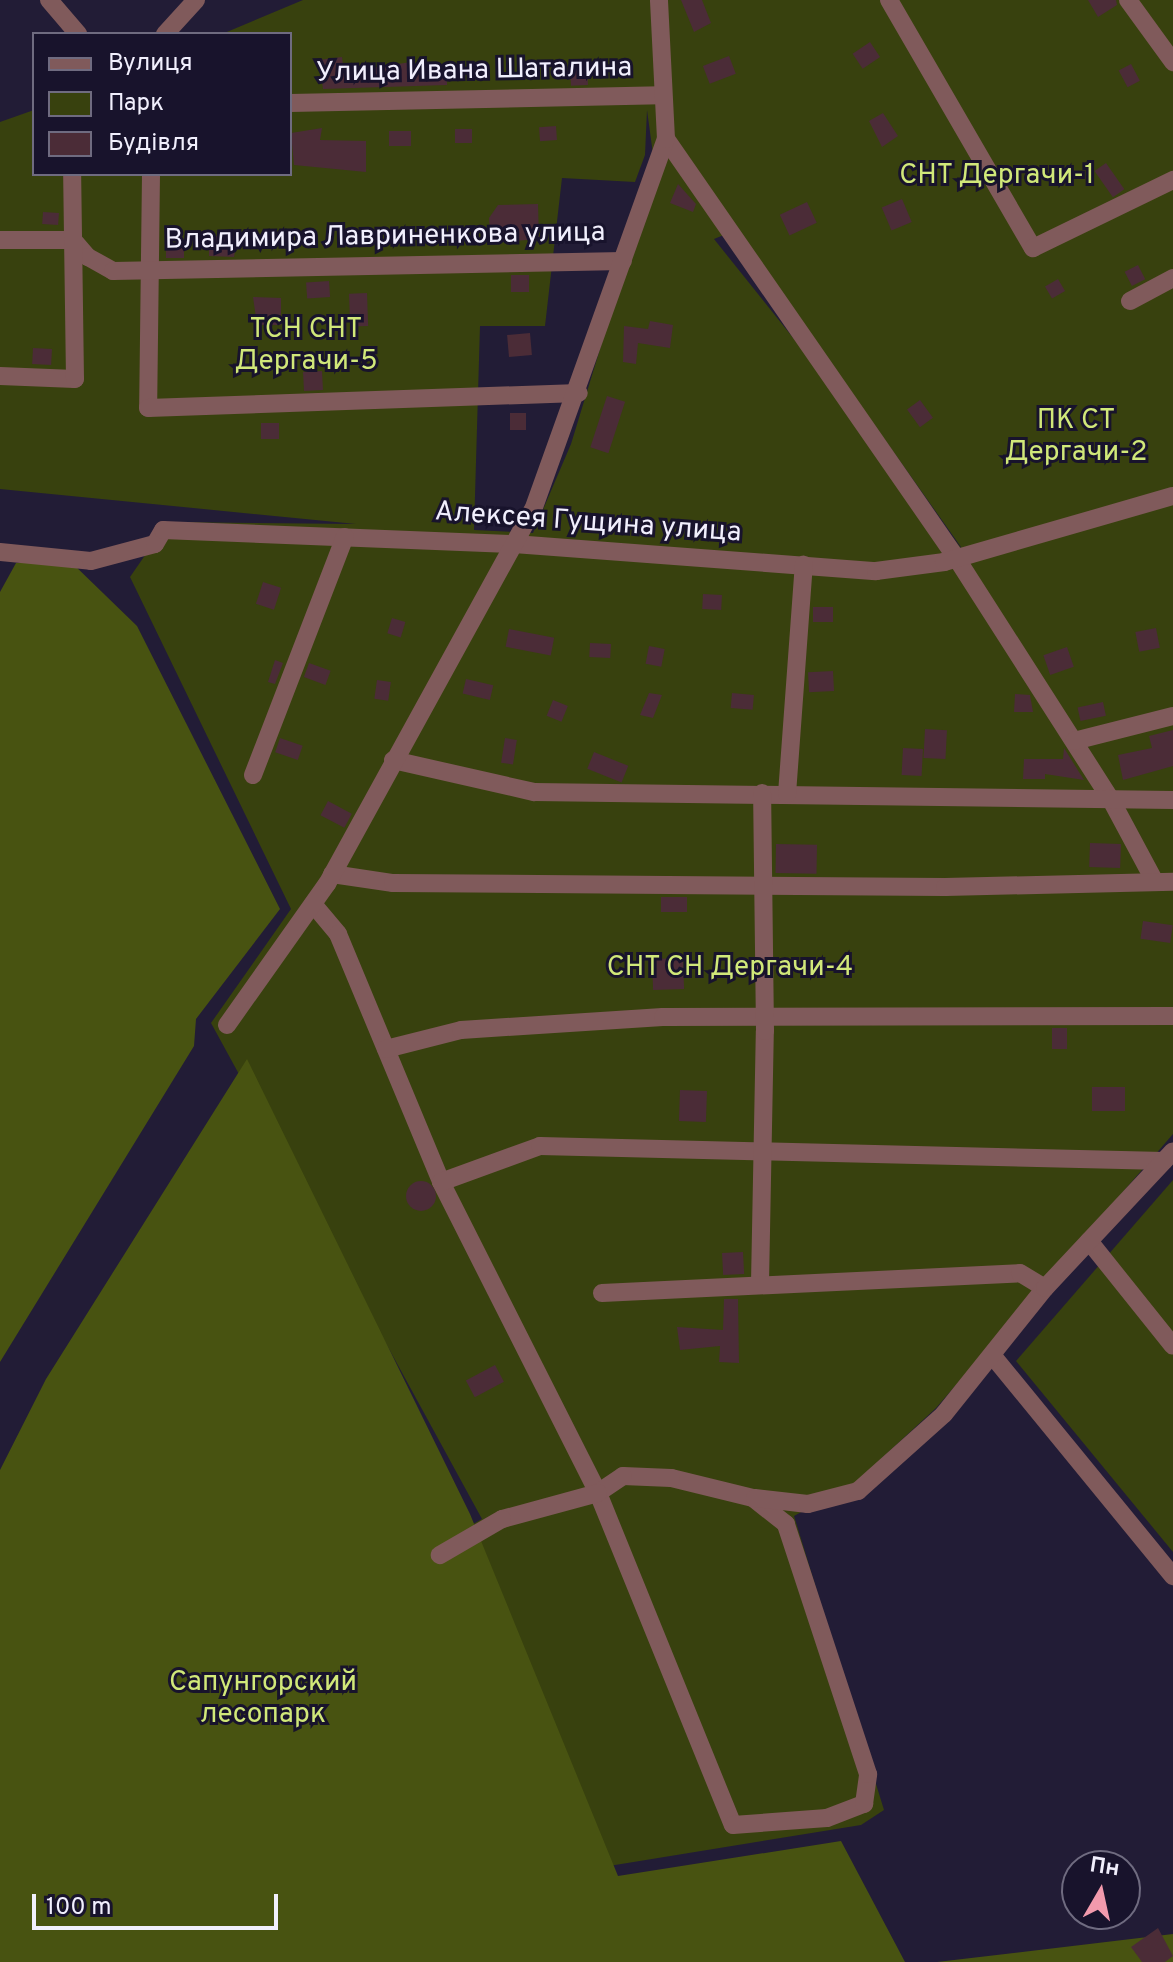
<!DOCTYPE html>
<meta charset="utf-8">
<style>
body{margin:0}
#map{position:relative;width:1173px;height:1962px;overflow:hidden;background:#221c36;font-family:Overpass,sans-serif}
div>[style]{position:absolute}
.green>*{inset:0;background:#38410e}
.forest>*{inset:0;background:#485311}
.building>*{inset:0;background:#4b2c37;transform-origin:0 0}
.round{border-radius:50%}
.minor>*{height:18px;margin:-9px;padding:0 9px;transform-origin:9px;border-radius:9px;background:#805a5b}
span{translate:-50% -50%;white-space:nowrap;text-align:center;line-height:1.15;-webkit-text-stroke:6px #18132c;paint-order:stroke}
.street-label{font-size:28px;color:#f1effd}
.park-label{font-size:28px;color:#d1e879}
.legend{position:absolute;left:32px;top:32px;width:260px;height:144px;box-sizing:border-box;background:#18132c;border:2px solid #6f6b80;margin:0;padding:10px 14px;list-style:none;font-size:24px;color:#f1effd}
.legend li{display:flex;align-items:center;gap:16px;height:40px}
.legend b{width:40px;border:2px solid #6f6b80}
.north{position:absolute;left:1061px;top:1850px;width:80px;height:80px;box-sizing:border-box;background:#18132c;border:2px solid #6f6b80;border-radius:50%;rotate:9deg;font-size:22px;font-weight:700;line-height:32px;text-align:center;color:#f1effd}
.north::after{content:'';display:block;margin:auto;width:28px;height:36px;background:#f29aad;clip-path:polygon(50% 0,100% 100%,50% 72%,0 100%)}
.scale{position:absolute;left:32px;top:1894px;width:246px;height:36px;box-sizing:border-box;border:4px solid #f1effd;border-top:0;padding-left:10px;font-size:24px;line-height:28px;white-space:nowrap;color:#f1effd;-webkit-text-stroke:6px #18132c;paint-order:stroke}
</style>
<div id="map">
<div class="green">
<i style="clip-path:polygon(evenodd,303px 0,1122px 0,1173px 71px,1173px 1134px,936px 1408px,856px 1482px,794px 1516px,884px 1810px,861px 1825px,566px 1873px,423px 1553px,482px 1519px,211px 1023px,291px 909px,130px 577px,168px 522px,356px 524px,0 489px,0 122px,34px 110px,34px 174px,290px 174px,290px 34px,222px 34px,303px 0,647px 110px,655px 169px,571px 444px,533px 533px,474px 530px,480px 326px,545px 326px,562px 178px,635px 182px,645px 155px,647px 110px,303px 0,736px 230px,961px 547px,961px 548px,714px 239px,736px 230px)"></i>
<i style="clip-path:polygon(1135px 0,1173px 0,1173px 52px)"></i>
<i style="clip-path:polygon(1173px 1180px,1173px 1552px,1016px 1361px)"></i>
</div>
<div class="forest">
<i style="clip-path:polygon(70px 561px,137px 626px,280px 909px,196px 1019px,194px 1046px,0 1362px,0 592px,16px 563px)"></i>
<i style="clip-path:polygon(247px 1059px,470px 1514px,618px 1876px,841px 1841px,905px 1962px,0 1962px,0 1470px,46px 1379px)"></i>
<i style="clip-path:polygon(1173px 1934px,1173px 1962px,937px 1962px)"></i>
</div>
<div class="building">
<i style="clip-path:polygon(681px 0,702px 0,711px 23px,694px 32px)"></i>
<i style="clip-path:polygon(1088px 0,1116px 0,1117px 5px,1098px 17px)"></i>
<i style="left:870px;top:42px;width:18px;height:21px;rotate:56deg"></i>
<i style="left:729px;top:56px;width:19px;height:28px;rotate:69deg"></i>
<i style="clip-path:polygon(342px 57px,344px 72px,411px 62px,411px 74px,447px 76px,447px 85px,323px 89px,319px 60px)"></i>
<i style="left:1131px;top:64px;width:19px;height:14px;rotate:62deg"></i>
<i style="left:587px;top:66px;width:19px;height:17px;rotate:87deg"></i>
<i style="clip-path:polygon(883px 113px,898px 136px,882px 147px,869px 121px)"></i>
<i style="left:556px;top:126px;width:14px;height:17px;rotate:86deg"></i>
<i style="clip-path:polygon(322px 128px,320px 140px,366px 141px,366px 172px,294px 165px,291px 133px)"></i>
<i style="left:455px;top:129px;width:17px;height:14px"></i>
<i style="left:389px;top:131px;width:22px;height:15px"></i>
<i style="left:1106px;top:163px;width:32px;height:14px;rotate:55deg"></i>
<i style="clip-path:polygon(678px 184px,696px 204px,693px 212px,670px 203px)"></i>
<i style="left:902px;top:199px;width:25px;height:22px;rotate:67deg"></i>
<i style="left:807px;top:202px;width:23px;height:30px;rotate:65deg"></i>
<i style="clip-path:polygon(538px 204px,539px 239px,503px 242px,490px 232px,489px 218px,498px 205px)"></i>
<i style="left:43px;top:212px;width:16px;height:12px;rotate:4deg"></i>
<i style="clip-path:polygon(209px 236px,238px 236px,234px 257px,209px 256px)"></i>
<i style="left:184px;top:248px;width:10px;height:18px;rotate:90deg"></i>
<i style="left:1138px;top:265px;width:16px;height:15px;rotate:63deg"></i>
<i style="left:511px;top:275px;width:18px;height:17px"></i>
<i style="left:1058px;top:279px;width:14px;height:15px;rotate:60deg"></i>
<i style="left:329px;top:281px;width:16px;height:23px;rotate:86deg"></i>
<i style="left:367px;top:293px;width:33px;height:18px;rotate:88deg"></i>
<i style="clip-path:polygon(253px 297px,281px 298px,281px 325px,257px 325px)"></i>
<i style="clip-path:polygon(650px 321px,673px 325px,670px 348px,638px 343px,636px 364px,623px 362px,624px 326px,648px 329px)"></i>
<i style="left:530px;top:333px;width:22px;height:23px;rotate:85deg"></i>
<i style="left:33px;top:348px;width:19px;height:16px;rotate:3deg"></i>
<i style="left:322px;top:371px;width:19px;height:19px;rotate:87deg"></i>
<i style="left:607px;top:396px;width:19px;height:54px;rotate:18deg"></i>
<i style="left:920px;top:400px;width:22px;height:16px;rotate:54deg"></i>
<i style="left:510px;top:413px;width:16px;height:17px"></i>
<i style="left:261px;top:423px;width:18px;height:16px"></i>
<i style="left:263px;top:582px;width:19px;height:23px;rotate:18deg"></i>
<i style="left:703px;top:594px;width:19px;height:15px;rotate:3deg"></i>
<i style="left:813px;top:607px;width:20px;height:15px"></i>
<i style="left:392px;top:618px;width:14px;height:16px;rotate:17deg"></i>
<i style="left:1156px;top:628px;width:20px;height:21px;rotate:79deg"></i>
<i style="left:509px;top:629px;width:46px;height:18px;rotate:11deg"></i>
<i style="left:590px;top:643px;width:21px;height:14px;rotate:3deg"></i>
<i style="left:649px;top:646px;width:16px;height:18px;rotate:11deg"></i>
<i style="left:1067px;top:647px;width:21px;height:25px;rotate:71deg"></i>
<i style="clip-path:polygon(275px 660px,283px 663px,275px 684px,268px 682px)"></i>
<i style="left:309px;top:663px;width:23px;height:15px;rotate:20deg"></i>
<i style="left:833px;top:671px;width:20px;height:25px;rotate:87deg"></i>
<i style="left:466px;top:679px;width:28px;height:15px;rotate:13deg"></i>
<i style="left:377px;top:680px;width:14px;height:19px;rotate:8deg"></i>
<i style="clip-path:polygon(649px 693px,662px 695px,653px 718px,640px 715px)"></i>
<i style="left:732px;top:693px;width:22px;height:15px;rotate:5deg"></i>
<i style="clip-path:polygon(1015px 694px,1030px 695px,1033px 712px,1014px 712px)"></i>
<i style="left:553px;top:700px;width:16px;height:17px;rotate:22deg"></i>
<i style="left:1103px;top:702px;width:14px;height:26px;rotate:78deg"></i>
<i style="left:925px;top:729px;width:22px;height:29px;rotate:3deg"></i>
<i style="clip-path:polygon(1173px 730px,1173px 766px,1123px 780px,1118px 755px,1152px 748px,1149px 736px)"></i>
<i style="left:280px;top:738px;width:24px;height:15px;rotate:19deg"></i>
<i style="left:505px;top:738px;width:12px;height:25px;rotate:9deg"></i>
<i style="left:903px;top:748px;width:20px;height:27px;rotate:3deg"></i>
<i style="clip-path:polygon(1064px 748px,1084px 780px,1045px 774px,1045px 779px,1023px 779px,1024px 759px,1063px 759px)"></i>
<i style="left:594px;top:752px;width:37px;height:18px;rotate:22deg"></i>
<i style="left:328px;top:801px;width:27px;height:16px;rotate:28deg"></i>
<i style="left:1090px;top:843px;width:31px;height:24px;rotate:2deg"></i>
<i style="left:776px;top:844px;width:41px;height:29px;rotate:1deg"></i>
<i style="left:661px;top:897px;width:26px;height:15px"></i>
<i style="left:1143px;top:921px;width:30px;height:18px;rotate:8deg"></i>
<i style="left:683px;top:958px;width:31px;height:31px;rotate:88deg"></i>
<i style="left:1052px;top:1028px;width:15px;height:21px"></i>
<i style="left:1092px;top:1087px;width:33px;height:24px"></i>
<i style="left:680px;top:1090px;width:27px;height:31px;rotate:2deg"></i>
<i class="round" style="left:406px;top:1181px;width:30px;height:30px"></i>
<i style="left:743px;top:1252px;width:22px;height:21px;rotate:87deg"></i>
<i style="clip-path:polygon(724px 1299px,738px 1299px,739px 1363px,719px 1362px,720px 1346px,680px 1350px,677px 1327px,723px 1330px)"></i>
<i style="left:495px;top:1365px;width:19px;height:33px;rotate:62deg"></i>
<i style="clip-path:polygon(1158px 1928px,1173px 1956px,1165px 1962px,1142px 1962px,1131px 1947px)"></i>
</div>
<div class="minor">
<i style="left:49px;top:0;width:45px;rotate:49.5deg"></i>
<i style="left:889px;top:0;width:287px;rotate:59.9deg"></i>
<i style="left:1033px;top:248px;width:156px;rotate:-25.9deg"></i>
<i style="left:1128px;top:0;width:77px;rotate:54deg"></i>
<i style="left:165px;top:34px;width:46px;rotate:-47.6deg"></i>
<i style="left:290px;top:103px;width:370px;rotate:-1.2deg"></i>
<i style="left:666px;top:139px;width:511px;rotate:55.28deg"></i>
<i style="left:957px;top:559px;width:284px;rotate:57.4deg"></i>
<i style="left:1110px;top:798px;width:93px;rotate:61.8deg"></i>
<i style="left:151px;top:174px;width:234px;rotate:90.7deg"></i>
<i style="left:148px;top:408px;width:431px;rotate:-2deg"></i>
<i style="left:0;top:240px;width:73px"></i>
<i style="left:73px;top:240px;width:23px;rotate:49deg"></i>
<i style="left:88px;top:257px;width:29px;rotate:29deg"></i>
<i style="left:113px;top:271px;width:510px;rotate:-1.12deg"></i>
<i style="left:1130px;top:301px;width:49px;rotate:-28.1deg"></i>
<i style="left:0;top:376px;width:75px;rotate:2.3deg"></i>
<i style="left:75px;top:379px;width:205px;rotate:-90.8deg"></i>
<i style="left:0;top:552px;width:91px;rotate:5.6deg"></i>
<i style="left:91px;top:561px;width:66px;rotate:-14.9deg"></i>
<i style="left:155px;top:544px;width:16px;rotate:-60deg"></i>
<i style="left:163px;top:530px;width:351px;rotate:2.3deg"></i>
<i style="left:514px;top:544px;width:363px;rotate:4.3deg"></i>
<i style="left:876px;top:571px;width:69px;rotate:-7.5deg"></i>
<i style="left:944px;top:562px;width:238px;rotate:-16.1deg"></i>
<i style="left:1074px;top:741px;width:102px;rotate:-14.2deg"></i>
<i style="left:393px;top:760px;width:145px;rotate:12.8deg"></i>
<i style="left:534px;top:792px;width:639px;rotate:0.72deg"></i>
<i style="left:253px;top:775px;width:255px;rotate:-68.9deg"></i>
<i style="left:787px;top:794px;width:230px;rotate:-85.8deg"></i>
<i style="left:332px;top:874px;width:62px;rotate:8.4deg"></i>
<i style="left:393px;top:883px;width:552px;rotate:0.42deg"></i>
<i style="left:945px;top:887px;width:228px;rotate:-1.3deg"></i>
<i style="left:313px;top:904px;width:39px;rotate:50deg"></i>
<i style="left:338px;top:934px;width:269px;rotate:67.4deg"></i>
<i style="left:441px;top:1182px;width:348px;rotate:63.2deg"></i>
<i style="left:598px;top:1493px;width:358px;rotate:67.9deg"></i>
<i style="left:733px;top:1825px;width:94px;rotate:-4.3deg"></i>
<i style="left:827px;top:1818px;width:40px;rotate:-21deg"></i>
<i style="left:864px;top:1804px;width:30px;rotate:-82deg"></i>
<i style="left:868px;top:1774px;width:263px;rotate:-108.2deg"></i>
<i style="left:786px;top:1524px;width:42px;rotate:-141.8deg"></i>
<i style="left:753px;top:1498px;width:84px;rotate:-166.3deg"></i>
<i style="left:671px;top:1478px;width:48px;rotate:-177.6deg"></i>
<i style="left:623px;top:1476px;width:30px;rotate:146deg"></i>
<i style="left:598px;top:1493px;width:99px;rotate:164.8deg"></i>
<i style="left:502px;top:1519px;width:72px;rotate:149.9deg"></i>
<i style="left:227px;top:1025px;width:173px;rotate:-54.7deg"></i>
<i style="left:327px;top:884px;width:427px;rotate:-61.2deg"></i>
<i style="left:533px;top:510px;width:394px;rotate:-70.3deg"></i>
<i style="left:666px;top:139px;width:139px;rotate:-92.9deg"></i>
<i style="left:386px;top:1049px;width:77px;rotate:-14.2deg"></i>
<i style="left:461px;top:1030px;width:202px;rotate:-3.7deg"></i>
<i style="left:663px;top:1017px;width:510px;rotate:-0.11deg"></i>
<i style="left:441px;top:1182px;width:105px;rotate:-20deg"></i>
<i style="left:540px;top:1146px;width:624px;rotate:1.38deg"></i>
<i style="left:1089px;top:1241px;width:134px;rotate:51.3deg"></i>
<i style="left:760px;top:1283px;width:252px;rotate:-88.9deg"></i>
<i style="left:765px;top:1031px;width:238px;rotate:-90.7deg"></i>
<i style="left:602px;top:1293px;width:418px;rotate:-2.7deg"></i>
<i style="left:1020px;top:1273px;width:29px;rotate:31deg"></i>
<i style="left:992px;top:1355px;width:286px;rotate:50.7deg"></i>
<i style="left:755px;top:1498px;width:53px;rotate:6.5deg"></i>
<i style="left:808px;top:1504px;width:52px;rotate:-14.6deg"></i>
<i style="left:858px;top:1491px;width:115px;rotate:-41.8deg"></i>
<i style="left:944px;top:1414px;width:161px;rotate:-51.3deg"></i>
<i style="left:1045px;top:1288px;width:187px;rotate:-46.9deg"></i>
</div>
<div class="street-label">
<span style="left:474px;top:71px;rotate:-1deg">Улица Ивана Шаталина</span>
<span style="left:385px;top:237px;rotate:-1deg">Владимира Лавриненкова улица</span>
<span style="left:588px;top:523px;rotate:4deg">Алексея Гущина улица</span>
</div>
<div class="park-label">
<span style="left:997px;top:176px">СНТ Дергачи-1</span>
<span style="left:306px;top:346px">ТСН СНТ<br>Дергачи-5</span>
<span style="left:1076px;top:437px">ПК СТ<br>Дергачи-2</span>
<span style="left:730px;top:968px">СНТ СН Дергачи-4</span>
<span style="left:263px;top:1699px">Сапунгорский<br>лесопарк</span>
</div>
<ul class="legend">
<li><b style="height:10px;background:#805a5b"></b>Вулиця</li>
<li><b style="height:22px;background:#38410e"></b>Парк</li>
<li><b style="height:22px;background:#4b2c37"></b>Будівля</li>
</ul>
<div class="north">Пн</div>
<div class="scale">100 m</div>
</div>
